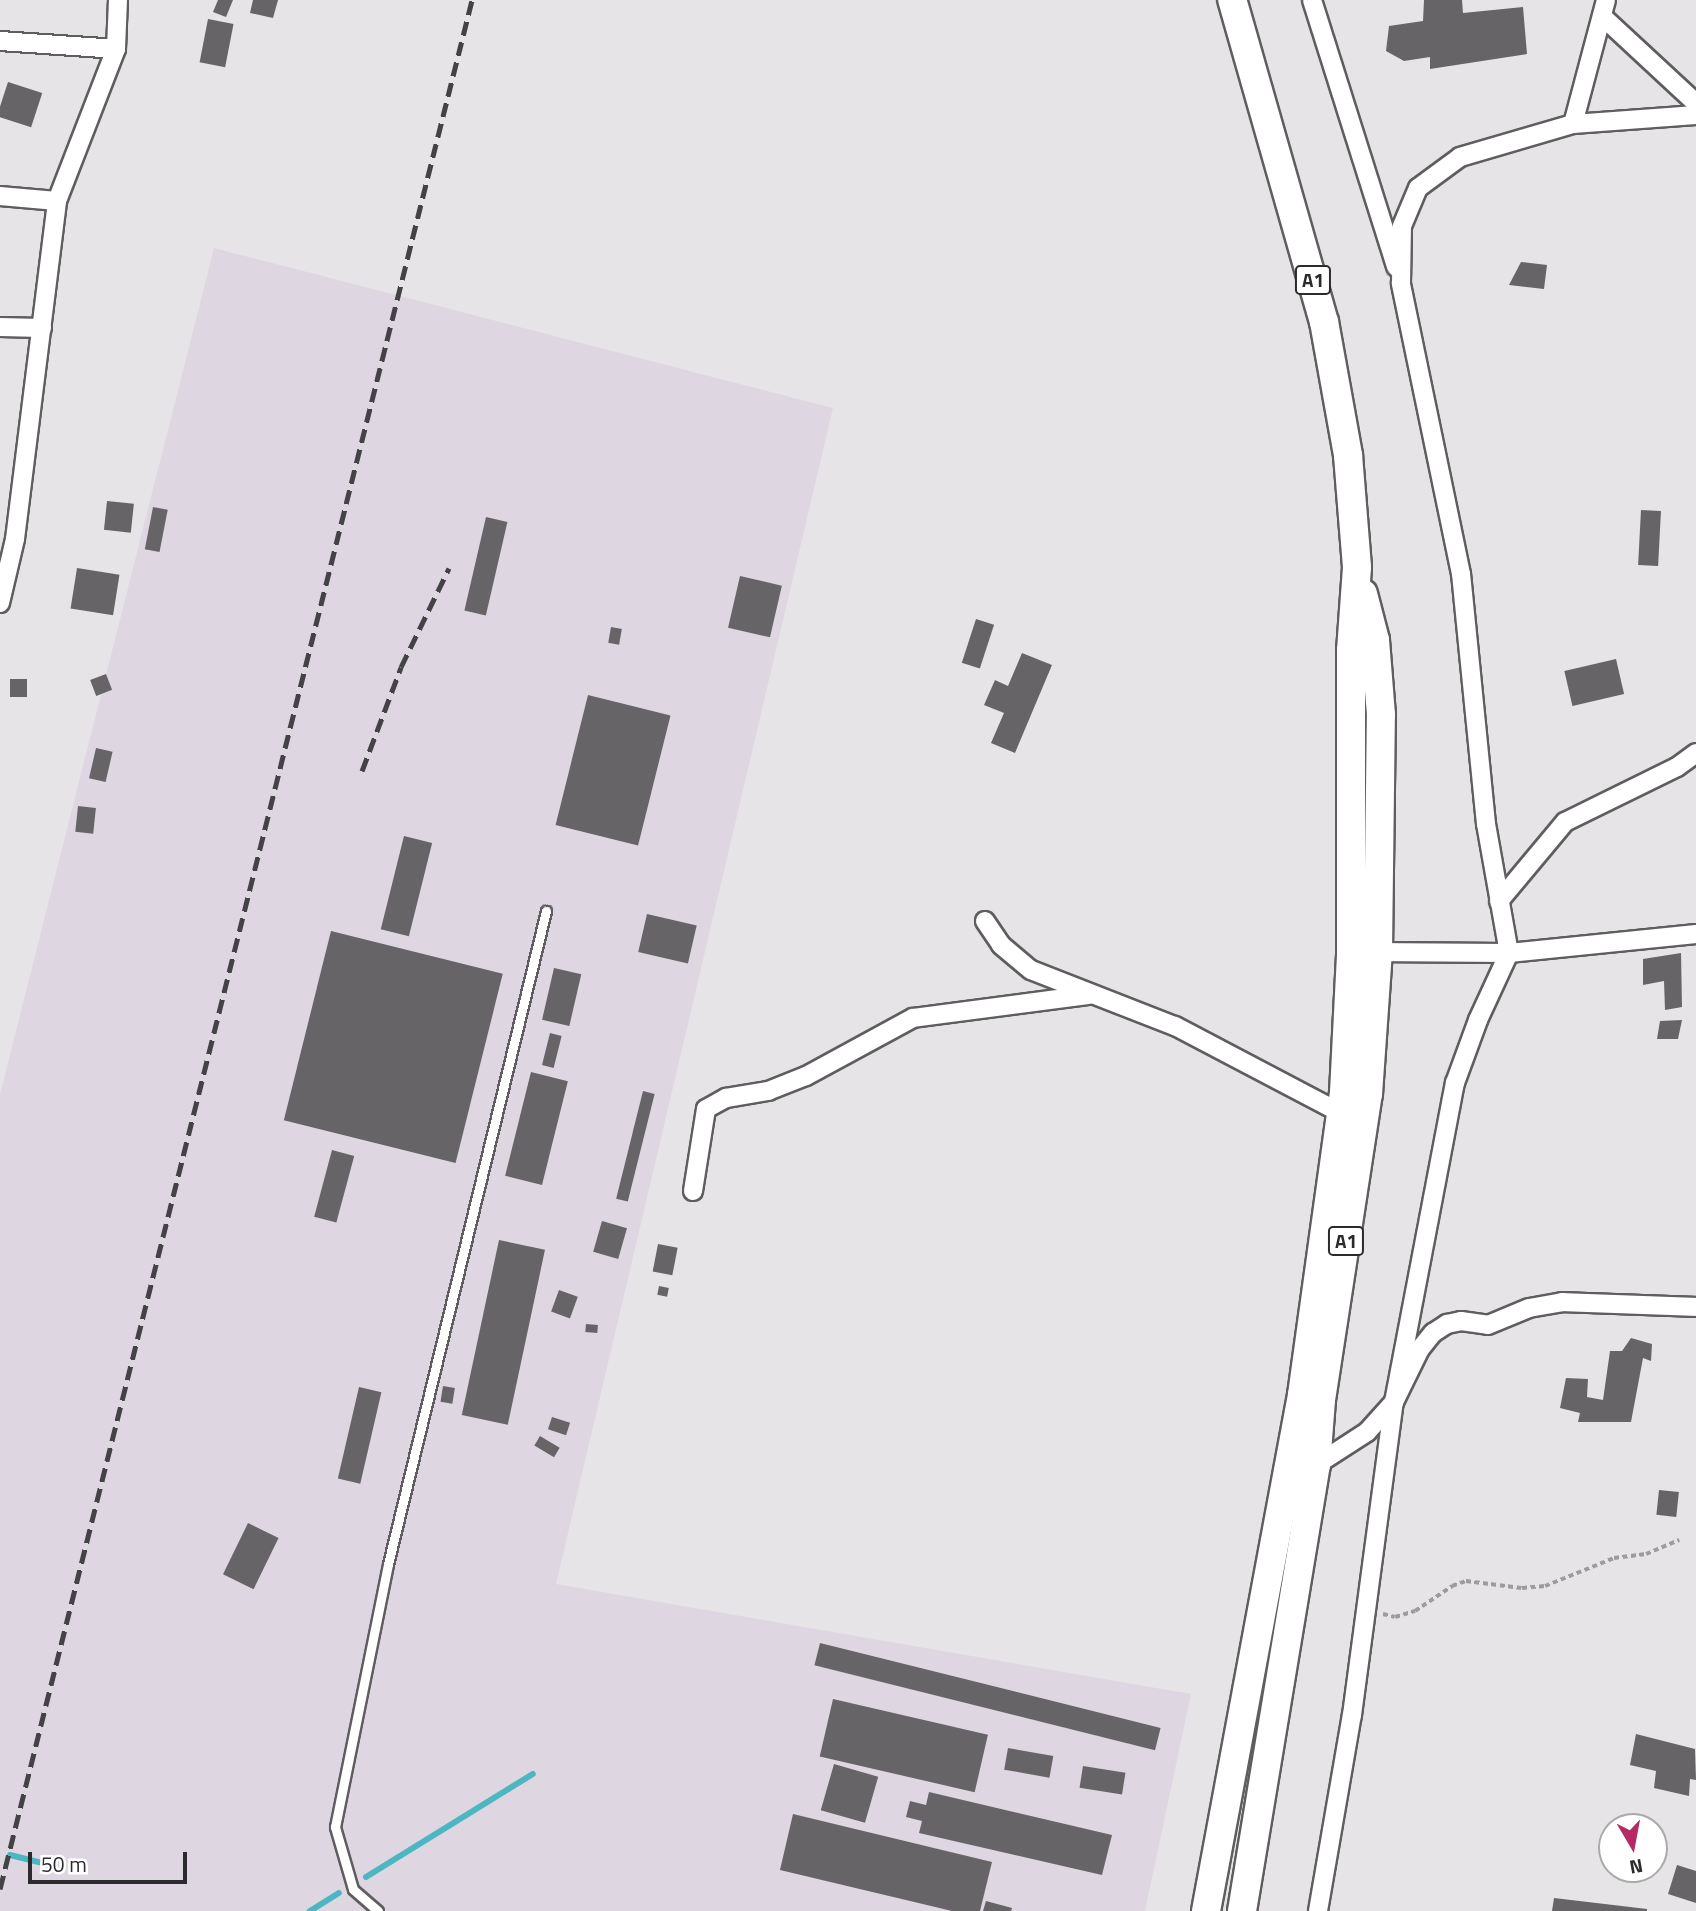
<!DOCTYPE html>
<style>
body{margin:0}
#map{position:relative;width:1696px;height:1911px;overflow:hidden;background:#e6e4e7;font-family:"Titillium Web",sans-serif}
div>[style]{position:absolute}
.built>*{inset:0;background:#ded7e1}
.stream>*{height:6px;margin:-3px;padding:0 3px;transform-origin:3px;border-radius:3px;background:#4cb7c2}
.building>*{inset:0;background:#666466;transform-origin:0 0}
.path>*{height:3.5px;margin-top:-1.75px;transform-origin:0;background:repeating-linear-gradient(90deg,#9c9b9d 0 5px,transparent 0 8.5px)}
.roads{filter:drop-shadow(2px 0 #5f5d5f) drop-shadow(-2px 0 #5f5d5f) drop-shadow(0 2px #5f5d5f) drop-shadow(0 -2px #5f5d5f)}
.service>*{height:9px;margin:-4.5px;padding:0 4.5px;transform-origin:4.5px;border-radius:4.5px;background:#fff}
.minor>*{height:18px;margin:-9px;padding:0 9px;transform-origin:9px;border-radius:9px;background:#fff}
.trunk>*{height:28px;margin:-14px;padding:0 14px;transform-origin:14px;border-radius:14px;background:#fff}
.rail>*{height:5px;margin-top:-2.5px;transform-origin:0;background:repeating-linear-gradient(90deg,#434244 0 14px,transparent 0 21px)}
span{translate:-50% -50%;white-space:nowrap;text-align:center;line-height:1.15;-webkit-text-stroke:7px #fff;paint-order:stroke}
.shield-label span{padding:2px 5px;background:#fff;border:2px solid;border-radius:5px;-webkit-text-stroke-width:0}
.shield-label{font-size:19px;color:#2b2a2c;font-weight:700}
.north{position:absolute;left:1598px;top:1813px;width:70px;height:70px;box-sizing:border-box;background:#fff;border:2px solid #aaaaab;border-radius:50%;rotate:170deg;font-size:19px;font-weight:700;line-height:28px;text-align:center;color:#2b2a2c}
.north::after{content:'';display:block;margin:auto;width:24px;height:32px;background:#b52964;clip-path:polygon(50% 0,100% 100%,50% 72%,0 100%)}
.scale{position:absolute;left:28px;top:1852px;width:159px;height:32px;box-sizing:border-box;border:4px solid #2b2a2c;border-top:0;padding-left:9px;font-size:21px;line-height:24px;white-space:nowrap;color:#2b2a2c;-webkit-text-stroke:5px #fff;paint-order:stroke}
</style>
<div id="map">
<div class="built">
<i style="clip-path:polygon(214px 248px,833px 408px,556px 1584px,1191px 1694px,1145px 1911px,0 1911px,0 1094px)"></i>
</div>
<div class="stream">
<i style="left:10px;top:1855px;width:37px;rotate:14deg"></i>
<i style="left:366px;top:1877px;width:196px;rotate:-31.7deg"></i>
<i style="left:310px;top:1911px;width:34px;rotate:-32deg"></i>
</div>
<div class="building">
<i style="clip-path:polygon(218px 0,233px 0,226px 17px,213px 12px)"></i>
<i style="clip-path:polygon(253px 0,278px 0,273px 18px,250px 13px)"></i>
<i style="clip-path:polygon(1424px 0,1462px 0,1463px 13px,1523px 7px,1527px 54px,1430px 69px,1430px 57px,1404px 61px,1386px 51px,1389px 26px,1423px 21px)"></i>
<i style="left:208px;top:19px;width:26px;height:44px;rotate:11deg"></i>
<i style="left:8px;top:82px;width:36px;height:36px;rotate:18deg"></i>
<i style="clip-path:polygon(1521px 262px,1547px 265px,1544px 289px,1509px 285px)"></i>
<i style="left:107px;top:501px;width:27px;height:29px;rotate:6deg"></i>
<i style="left:153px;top:507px;width:15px;height:43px;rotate:11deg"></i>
<i style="left:1641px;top:510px;width:20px;height:55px;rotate:3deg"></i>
<i style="left:486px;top:517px;width:22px;height:96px;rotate:13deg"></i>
<i style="left:77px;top:568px;width:43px;height:41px;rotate:9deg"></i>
<i style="left:740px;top:576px;width:43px;height:53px;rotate:13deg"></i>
<i style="left:976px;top:619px;width:19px;height:46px;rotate:18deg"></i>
<i style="left:611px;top:627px;width:11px;height:16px;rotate:10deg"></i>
<i style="clip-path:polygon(1022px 653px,1052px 665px,1015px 753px,991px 743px,1004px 713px,984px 705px,995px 680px,1008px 686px)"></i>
<i style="left:1616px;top:659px;width:36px;height:53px;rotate:77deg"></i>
<i style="left:106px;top:674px;width:17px;height:17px;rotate:69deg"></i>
<i style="left:10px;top:679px;width:17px;height:18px"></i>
<i style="left:588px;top:695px;width:85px;height:134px;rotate:14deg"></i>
<i style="left:96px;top:748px;width:17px;height:31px;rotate:13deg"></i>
<i style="left:78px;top:806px;width:18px;height:26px;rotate:6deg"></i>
<i style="left:404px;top:836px;width:29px;height:96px;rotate:14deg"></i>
<i style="left:647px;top:914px;width:51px;height:39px;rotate:13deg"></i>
<i style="left:331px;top:931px;width:177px;height:195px;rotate:14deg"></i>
<i style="clip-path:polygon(1681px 953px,1682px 1007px,1665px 1010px,1664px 981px,1643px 985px,1643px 959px)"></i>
<i style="left:554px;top:968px;width:28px;height:53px;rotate:13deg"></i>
<i style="clip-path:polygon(1682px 1020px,1678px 1039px,1657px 1039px,1660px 1021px)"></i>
<i style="left:550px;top:1033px;width:12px;height:33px;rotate:14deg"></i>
<i style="left:531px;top:1072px;width:38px;height:107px;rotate:14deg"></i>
<i style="left:643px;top:1091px;width:12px;height:111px;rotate:14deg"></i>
<i style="left:332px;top:1150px;width:23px;height:69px;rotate:15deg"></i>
<i style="left:602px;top:1221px;width:26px;height:32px;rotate:16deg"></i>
<i style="left:499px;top:1240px;width:47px;height:179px;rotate:12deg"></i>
<i style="left:658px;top:1244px;width:20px;height:28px;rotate:11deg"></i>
<i style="left:659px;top:1286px;width:10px;height:9px;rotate:11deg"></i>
<i style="left:559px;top:1290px;width:20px;height:23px;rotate:20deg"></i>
<i style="left:586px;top:1324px;width:12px;height:8px;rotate:5deg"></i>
<i style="clip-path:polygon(1631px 1338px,1652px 1344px,1651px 1361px,1643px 1358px,1631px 1422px,1578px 1422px,1580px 1413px,1560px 1408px,1566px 1378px,1588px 1379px,1587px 1397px,1603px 1400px,1610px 1351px,1622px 1351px)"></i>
<i style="left:443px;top:1386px;width:12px;height:16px;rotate:9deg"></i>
<i style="left:359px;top:1387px;width:23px;height:94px;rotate:13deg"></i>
<i style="left:552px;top:1417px;width:19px;height:13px;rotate:18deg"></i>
<i style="left:540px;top:1436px;width:23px;height:11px;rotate:31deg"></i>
<i style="left:1659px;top:1490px;width:20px;height:25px;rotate:6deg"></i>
<i style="left:248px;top:1523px;width:34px;height:57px;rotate:26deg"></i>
<i style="left:820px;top:1643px;width:351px;height:23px;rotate:14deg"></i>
<i style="left:833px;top:1699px;width:159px;height:59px;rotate:13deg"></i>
<i style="clip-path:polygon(1636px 1734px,1695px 1749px,1696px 1780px,1690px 1779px,1689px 1796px,1654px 1788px,1656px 1771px,1630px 1765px)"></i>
<i style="left:1008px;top:1748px;width:46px;height:22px;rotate:10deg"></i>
<i style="left:834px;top:1764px;width:46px;height:48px;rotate:16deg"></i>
<i style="left:1083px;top:1766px;width:43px;height:22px;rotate:9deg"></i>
<i style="clip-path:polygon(929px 1792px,1112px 1835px,1102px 1875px,919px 1833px,922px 1821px,906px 1817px,910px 1801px,926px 1805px)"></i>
<i style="clip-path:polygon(793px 1814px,992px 1862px,980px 1911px,952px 1911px,780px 1870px)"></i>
<i style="clip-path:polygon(1677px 1865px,1696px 1871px,1696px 1903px,1668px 1894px)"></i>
<i style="clip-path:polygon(1554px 1898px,1647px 1909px,1647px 1911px,1552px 1911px)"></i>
<i style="clip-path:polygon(986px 1901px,1012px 1908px,1011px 1911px,983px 1911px)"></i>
</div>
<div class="path">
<i style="left:1383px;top:1614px;width:12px;rotate:14deg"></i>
<i style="left:1395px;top:1617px;width:21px;rotate:-17deg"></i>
<i style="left:1415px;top:1611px;width:45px;rotate:-34deg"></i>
<i style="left:1452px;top:1586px;width:15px;rotate:-20deg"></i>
<i style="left:1466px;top:1581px;width:56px;rotate:7.1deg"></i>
<i style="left:1522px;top:1588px;width:23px;rotate:-5deg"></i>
<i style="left:1545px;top:1586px;width:74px;rotate:-22.1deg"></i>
<i style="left:1614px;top:1558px;width:32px;rotate:-7deg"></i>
<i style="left:1646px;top:1554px;width:36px;rotate:-23deg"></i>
</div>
<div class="roads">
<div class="service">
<i style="left:378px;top:1911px;width:33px;rotate:-139deg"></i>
<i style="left:353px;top:1889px;width:65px;rotate:-106.2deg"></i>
<i style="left:335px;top:1827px;width:268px;rotate:-78.6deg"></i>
<i style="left:388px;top:1564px;width:672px;rotate:-76.4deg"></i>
</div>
<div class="minor">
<i style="left:1312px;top:0;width:280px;rotate:72.5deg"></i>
<i style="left:1603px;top:17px;width:127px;rotate:42.8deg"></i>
<i style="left:0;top:41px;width:116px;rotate:3.9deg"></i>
<i style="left:1573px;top:124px;width:128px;rotate:-75.1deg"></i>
<i style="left:0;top:196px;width:57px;rotate:5deg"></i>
<i style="left:0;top:327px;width:42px;rotate:1.4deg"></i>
<i style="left:0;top:603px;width:66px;rotate:-76.8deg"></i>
<i style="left:15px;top:539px;width:341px;rotate:-82.9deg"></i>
<i style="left:57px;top:201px;width:163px;rotate:-68.8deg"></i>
<i style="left:116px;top:49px;width:49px;rotate:-87.7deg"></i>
<i style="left:1499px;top:901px;width:103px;rotate:-50.1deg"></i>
<i style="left:1565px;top:822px;width:125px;rotate:-26.2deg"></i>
<i style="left:1677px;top:767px;width:24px;rotate:-36deg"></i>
<i style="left:985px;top:921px;width:29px;rotate:56deg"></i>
<i style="left:1001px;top:945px;width:39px;rotate:40deg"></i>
<i style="left:1031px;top:970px;width:155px;rotate:21.3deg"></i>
<i style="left:1175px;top:1026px;width:187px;rotate:27.7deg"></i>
<i style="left:1368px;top:952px;width:141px;rotate:0.4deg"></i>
<i style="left:1509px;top:953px;width:188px;rotate:-5.8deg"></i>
<i style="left:693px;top:1191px;width:83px;rotate:-81deg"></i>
<i style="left:706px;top:1109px;width:23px;rotate:-29deg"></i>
<i style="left:726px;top:1098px;width:43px;rotate:-9.5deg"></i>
<i style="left:768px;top:1091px;width:41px;rotate:-21.5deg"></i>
<i style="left:806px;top:1076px;width:122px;rotate:-28.5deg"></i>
<i style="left:913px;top:1018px;width:177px;rotate:-7.5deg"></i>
<i style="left:1316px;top:1465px;width:61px;rotate:-32.9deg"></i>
<i style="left:1367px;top:1432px;width:40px;rotate:-48deg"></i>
<i style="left:1394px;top:1402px;width:59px;rotate:-63.9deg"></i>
<i style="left:1420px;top:1349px;width:21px;rotate:-51deg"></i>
<i style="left:1433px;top:1333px;width:17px;rotate:-33deg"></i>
<i style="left:1447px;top:1324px;width:14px;rotate:-12deg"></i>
<i style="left:1461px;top:1321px;width:27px;rotate:8deg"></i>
<i style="left:1488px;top:1325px;width:44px;rotate:-22.5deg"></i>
<i style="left:1529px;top:1308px;width:34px;rotate:-10deg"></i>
<i style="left:1562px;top:1302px;width:134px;rotate:2.1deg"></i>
<i style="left:1318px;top:1911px;width:199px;rotate:-80.2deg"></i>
<i style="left:1352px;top:1715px;width:316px;rotate:-82.4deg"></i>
<i style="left:1394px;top:1402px;width:325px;rotate:-79.2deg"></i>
<i style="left:1455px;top:1083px;width:67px;rotate:-69.9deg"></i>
<i style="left:1478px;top:1020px;width:74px;rotate:-65.2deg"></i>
<i style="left:1509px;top:953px;width:131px;rotate:-100.1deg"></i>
<i style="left:1486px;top:824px;width:251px;rotate:-95.7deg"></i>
<i style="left:1461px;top:574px;width:297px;rotate:-101.7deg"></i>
<i style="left:1401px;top:283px;width:57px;rotate:-89deg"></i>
<i style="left:1402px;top:226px;width:41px;rotate:-67.2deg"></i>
<i style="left:1418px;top:188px;width:52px;rotate:-36.4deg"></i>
<i style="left:1460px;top:157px;width:118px;rotate:-16.3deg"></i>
<i style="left:1573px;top:124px;width:123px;rotate:-4.2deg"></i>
</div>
<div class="trunk">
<i style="left:1206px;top:1911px;width:525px;rotate:-79.46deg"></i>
<i style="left:1302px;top:1395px;width:305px;rotate:-82.1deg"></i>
<i style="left:1344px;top:1093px;width:140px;rotate:-87.1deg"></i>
<i style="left:1351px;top:953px;width:302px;rotate:-90deg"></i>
<i style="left:1351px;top:651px;width:84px;rotate:-85.9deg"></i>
<i style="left:1357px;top:567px;width:112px;rotate:-94.6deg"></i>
<i style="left:1348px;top:455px;width:135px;rotate:-100.2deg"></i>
<i style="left:1324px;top:322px;width:335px;rotate:-105.9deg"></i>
<i style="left:1242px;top:1911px;width:452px;rotate:-80.6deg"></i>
<i style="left:1316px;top:1465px;width:65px;rotate:-85.6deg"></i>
<i style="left:1321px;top:1400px;width:310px;rotate:-81.3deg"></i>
<i style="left:1368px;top:1094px;width:142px;rotate:-86deg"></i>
<i style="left:1378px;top:952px;width:237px;rotate:-89.3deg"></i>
<i style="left:1381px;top:715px;width:75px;rotate:-94.6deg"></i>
<i style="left:1375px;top:640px;width:48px;rotate:-104.6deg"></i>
</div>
</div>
<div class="rail">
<i style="left:362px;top:771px;width:111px;rotate:-69.4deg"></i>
<i style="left:401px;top:667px;width:110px;rotate:-64.1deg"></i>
<i style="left:0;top:1889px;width:1947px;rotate:-75.97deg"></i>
</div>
<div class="shield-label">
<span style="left:1313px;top:280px">A1</span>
<span style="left:1346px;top:1241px">A1</span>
</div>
<div class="north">N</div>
<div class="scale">50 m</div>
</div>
